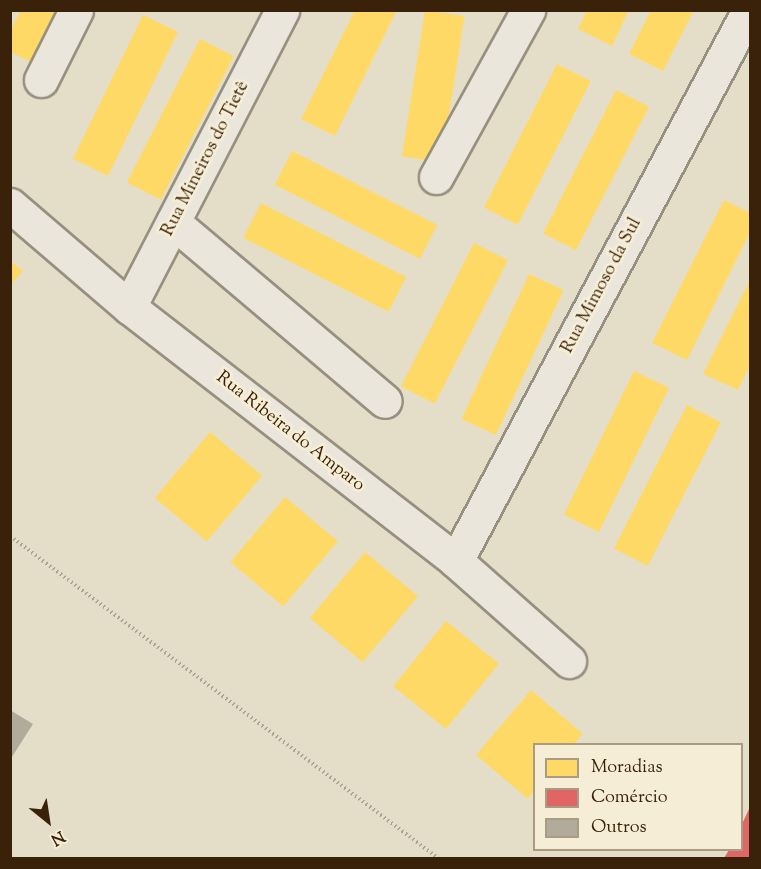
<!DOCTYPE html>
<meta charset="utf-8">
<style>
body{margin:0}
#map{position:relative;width:761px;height:869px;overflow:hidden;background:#e4dec9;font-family:"Sorts Mill Goudy",serif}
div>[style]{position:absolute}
.homes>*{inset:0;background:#ffd966;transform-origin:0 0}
.shops>*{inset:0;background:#e06666}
.building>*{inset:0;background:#b1ab9c}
.path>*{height:4px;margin-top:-2px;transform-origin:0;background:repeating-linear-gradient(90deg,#a8a299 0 1.5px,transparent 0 4.5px)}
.roads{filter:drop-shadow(2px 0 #969081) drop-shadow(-2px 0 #969081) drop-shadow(0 2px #969081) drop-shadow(0 -2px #969081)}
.street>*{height:33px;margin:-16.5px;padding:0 16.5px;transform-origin:16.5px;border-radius:16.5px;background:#eae6dc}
span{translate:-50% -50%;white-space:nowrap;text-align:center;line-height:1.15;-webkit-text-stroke:6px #f5edd5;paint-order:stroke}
.street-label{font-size:18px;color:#3a2109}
.frame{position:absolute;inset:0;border:12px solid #3a2109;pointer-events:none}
.legend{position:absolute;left:533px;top:743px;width:210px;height:108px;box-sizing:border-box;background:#f5edd5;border:2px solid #aa9b83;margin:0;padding:8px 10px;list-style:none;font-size:18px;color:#3a2109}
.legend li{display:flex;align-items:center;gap:12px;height:30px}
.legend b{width:30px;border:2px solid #aa9b83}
.north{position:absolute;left:18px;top:791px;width:60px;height:60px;-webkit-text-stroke:4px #f5edd5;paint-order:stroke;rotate:150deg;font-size:16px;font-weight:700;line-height:24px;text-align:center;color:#3a2109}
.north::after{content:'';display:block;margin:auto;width:21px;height:27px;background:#3a2109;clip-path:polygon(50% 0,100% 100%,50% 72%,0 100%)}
</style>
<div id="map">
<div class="homes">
<i style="clip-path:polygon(21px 10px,63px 10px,36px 64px,10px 52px,10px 31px)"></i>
<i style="clip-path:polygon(355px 10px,397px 10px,335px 136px,301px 119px)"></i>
<i style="left:425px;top:10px;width:40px;height:148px;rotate:9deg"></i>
<i style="clip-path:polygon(587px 10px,629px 10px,612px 46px,578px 29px)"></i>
<i style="clip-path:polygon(651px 10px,694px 10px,663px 71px,629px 54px)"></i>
<i style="left:143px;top:15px;width:39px;height:160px;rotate:26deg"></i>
<i style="left:200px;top:39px;width:38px;height:161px;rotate:27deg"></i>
<i style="left:557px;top:64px;width:38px;height:161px;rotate:27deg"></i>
<i style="left:616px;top:90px;width:37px;height:161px;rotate:27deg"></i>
<i style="left:292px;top:151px;width:163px;height:38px;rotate:27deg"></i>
<i style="clip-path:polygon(724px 200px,750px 213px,750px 232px,687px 360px,652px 343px)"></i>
<i style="left:261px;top:203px;width:163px;height:39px;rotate:27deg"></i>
<i style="left:474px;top:243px;width:38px;height:161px;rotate:27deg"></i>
<i style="clip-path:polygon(10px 261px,23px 271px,10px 285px)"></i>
<i style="left:529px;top:274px;width:38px;height:160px;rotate:25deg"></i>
<i style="clip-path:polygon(750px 280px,750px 365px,738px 390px,703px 374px)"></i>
<i style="left:634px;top:371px;width:39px;height:160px;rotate:26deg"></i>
<i style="left:687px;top:405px;width:38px;height:161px;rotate:27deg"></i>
<i style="left:210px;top:432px;width:68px;height:86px;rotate:40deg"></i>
<i style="left:285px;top:497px;width:69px;height:85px;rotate:40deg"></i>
<i style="left:365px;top:552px;width:69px;height:86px;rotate:40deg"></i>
<i style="left:446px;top:621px;width:68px;height:84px;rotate:39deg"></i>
<i style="clip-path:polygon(531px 690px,583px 734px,574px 744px,534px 744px,534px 790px,528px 799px,476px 755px)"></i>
</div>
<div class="shops">
<i style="clip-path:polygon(750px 807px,750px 858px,724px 858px,729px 850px,742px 850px,742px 824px)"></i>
</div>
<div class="building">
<i style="clip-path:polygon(10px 710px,33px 724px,10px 760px)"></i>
</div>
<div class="path">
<i style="left:10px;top:536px;width:536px;rotate:36.96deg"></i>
</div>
<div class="roads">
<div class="street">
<i style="left:41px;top:80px;width:78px;rotate:-63.4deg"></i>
<i style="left:436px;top:177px;width:191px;rotate:-61.1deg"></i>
<i style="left:10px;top:205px;width:157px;rotate:40.6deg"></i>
<i style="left:129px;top:307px;width:414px;rotate:37.8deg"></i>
<i style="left:456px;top:561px;width:151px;rotate:41.5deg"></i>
<i style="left:173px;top:222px;width:277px;rotate:40.2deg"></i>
<i style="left:129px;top:307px;width:334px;rotate:-62.7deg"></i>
<i style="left:456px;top:561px;width:624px;rotate:-62deg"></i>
</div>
</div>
<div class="street-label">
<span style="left:206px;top:159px;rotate:-63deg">Rua Mineiros do Tietê</span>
<span style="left:602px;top:286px;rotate:-62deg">Rua Mimoso da Sul</span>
<span style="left:290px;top:432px;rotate:38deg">Rua Ribeira do Amparo</span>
</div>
<div class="frame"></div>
<ul class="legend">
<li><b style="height:16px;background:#ffd966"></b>Moradias</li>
<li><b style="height:16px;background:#e06666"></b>Comércio</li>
<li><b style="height:16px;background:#b1ab9c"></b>Outros</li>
</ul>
<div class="north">N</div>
</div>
